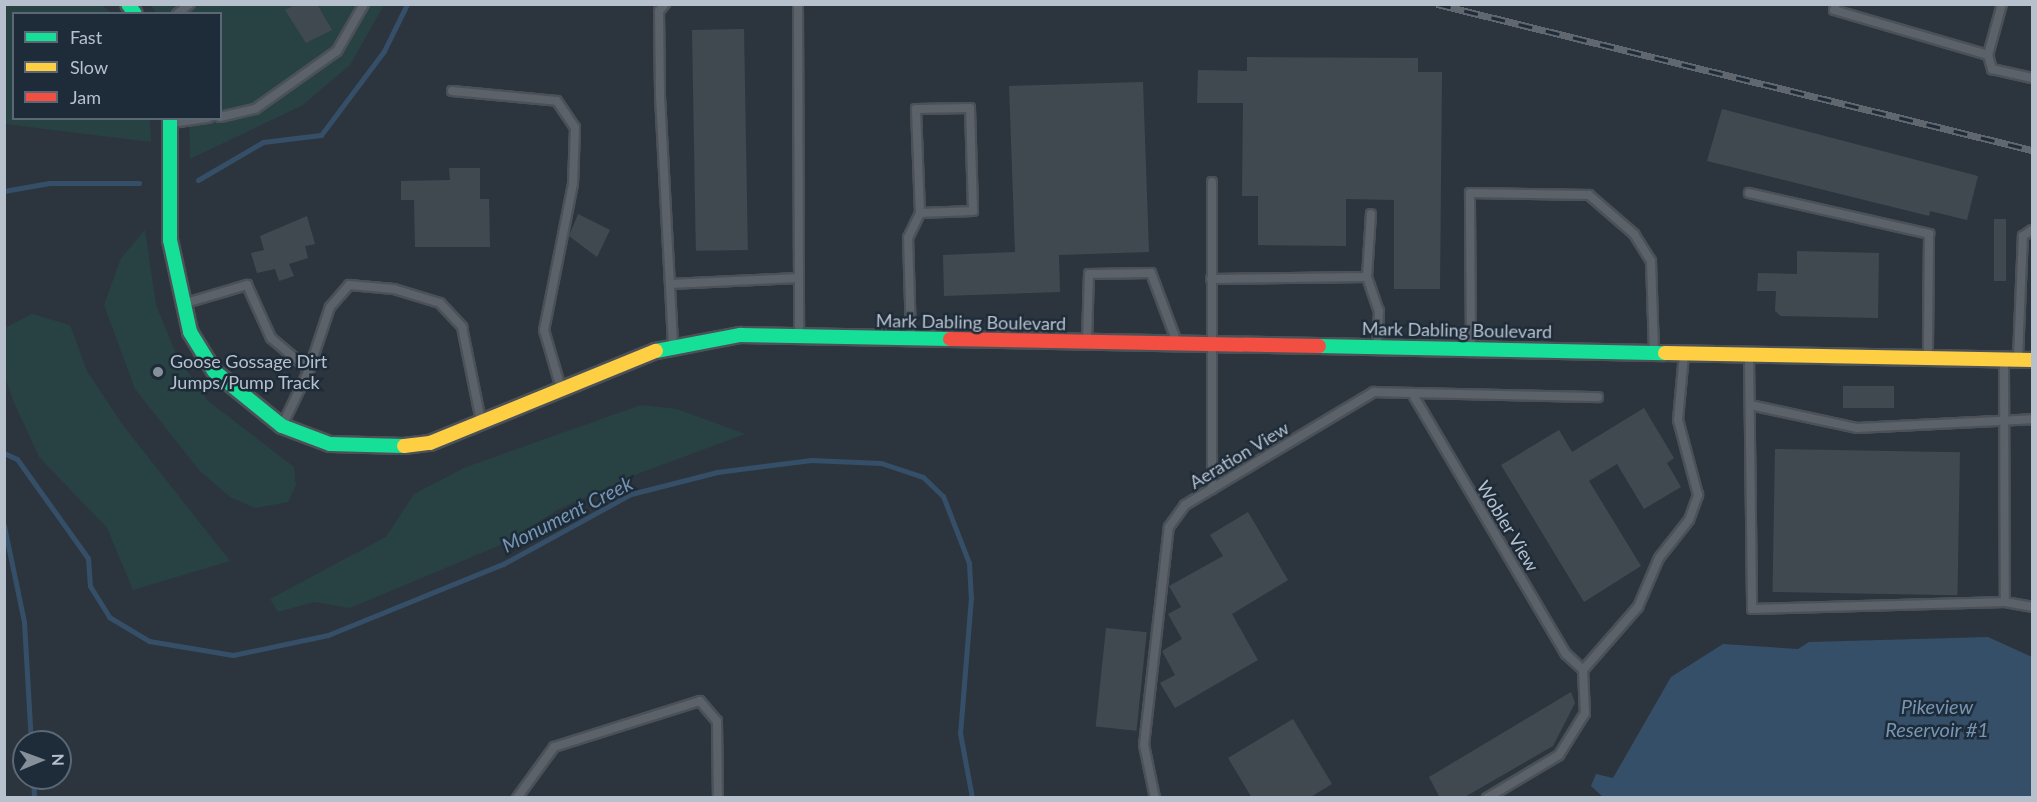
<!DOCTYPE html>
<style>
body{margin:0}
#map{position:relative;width:2037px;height:802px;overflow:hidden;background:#2c353d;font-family:Lato,sans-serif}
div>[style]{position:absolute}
.green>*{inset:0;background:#284244}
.water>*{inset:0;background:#364f68}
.stream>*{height:5px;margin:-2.5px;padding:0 2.5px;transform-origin:2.5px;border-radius:2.5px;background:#364f68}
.building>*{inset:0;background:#414950;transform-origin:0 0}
.roads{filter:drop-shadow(2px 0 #4b5157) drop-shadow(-2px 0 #4b5157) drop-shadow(0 2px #4b5157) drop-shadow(0 -2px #4b5157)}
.lane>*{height:8px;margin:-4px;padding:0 4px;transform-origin:4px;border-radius:4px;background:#5c626a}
.fast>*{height:14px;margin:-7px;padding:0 7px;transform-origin:7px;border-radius:7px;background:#16e098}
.slow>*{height:14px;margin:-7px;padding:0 7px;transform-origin:7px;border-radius:7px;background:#ffcf43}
.jam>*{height:14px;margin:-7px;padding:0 7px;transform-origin:7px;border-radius:7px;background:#f24e42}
.rail>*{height:7px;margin-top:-3.5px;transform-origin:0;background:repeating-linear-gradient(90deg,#1e2b39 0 14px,#61676e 0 28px);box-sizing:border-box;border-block:2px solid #61676e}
.dots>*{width:16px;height:16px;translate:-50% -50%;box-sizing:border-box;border:3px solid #1e2b39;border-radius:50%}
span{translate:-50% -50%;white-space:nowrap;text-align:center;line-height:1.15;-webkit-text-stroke:5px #1e2b39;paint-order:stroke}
.street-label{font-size:18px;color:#b7c1cd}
.poi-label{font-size:18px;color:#b7c1cd}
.left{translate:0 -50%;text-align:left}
.water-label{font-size:20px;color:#7595b2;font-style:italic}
.frame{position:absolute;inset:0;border:6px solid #b7c1cd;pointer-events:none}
.legend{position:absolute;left:12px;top:12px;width:210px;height:108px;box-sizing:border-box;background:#1e2b39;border:2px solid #5b6774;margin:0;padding:8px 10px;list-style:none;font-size:18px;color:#b7c1cd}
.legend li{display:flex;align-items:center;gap:12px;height:30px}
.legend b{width:30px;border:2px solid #5b6774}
.north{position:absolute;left:12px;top:730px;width:60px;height:60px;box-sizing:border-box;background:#1e2b39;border:2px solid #5b6774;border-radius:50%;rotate:89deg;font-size:16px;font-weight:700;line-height:24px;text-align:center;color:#b7c1cd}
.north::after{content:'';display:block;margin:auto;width:21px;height:27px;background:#86909b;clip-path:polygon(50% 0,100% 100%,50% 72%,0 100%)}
</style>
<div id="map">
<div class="green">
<i style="clip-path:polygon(4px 5px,102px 5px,111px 13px,14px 14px,14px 118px,150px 119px,151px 142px,5px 124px)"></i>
<i style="clip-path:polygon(150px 5px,384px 5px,350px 65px,303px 105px,190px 159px,189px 119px,220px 118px,220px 14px,156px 13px)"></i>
<i style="clip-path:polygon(145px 230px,156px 305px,177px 356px,208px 401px,294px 467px,296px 485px,288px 502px,255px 508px,230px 497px,199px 470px,135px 389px,104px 305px,121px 258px)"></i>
<i style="clip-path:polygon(32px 314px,70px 325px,87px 371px,122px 424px,230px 561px,133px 590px,107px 528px,39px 457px,12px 398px,5px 377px,5px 328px)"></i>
<i style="clip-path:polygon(641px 405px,677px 409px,745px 434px,640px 473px,559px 509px,505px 543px,350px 608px,314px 602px,278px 612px,270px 599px,386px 537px,414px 494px,466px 467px)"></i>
</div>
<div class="water">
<i style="clip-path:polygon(1988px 637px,2032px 657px,2032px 797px,1604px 798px,1591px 786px,1596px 774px,1613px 778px,1671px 677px,1723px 644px,1798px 649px,1809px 642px)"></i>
</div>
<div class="stream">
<i style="left:198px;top:180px;width:75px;rotate:-30.3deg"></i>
<i style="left:263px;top:142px;width:58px;rotate:-6.9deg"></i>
<i style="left:321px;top:135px;width:105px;rotate:-53.1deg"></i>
<i style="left:384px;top:51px;width:52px;rotate:-63.9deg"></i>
<i style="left:4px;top:191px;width:46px;rotate:-10.1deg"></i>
<i style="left:49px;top:183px;width:90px"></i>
<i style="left:4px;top:453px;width:14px;rotate:25deg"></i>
<i style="left:17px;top:459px;width:122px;rotate:54.4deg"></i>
<i style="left:88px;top:558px;width:28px;rotate:86deg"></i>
<i style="left:90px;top:586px;width:36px;rotate:58deg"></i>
<i style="left:109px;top:617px;width:47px;rotate:31deg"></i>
<i style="left:149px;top:641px;width:85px;rotate:9.5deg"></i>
<i style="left:233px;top:655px;width:97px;rotate:-11.9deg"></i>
<i style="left:328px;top:635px;width:189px;rotate:-22.1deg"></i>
<i style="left:503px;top:564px;width:146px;rotate:-28.7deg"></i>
<i style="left:631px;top:494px;width:89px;rotate:-14.3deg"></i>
<i style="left:717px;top:472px;width:95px;rotate:-7.3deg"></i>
<i style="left:811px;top:460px;width:70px;rotate:2.5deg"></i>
<i style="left:881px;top:463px;width:44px;rotate:18.4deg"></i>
<i style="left:923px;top:477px;width:28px;rotate:44deg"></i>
<i style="left:943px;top:496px;width:72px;rotate:68.8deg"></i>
<i style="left:969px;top:563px;width:34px;rotate:87deg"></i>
<i style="left:971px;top:597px;width:136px;rotate:94.6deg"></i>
<i style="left:960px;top:733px;width:66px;rotate:79.5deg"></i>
<i style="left:4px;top:526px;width:98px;rotate:78.2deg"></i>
<i style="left:24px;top:622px;width:120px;rotate:86.7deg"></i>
<i style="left:33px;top:778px;width:20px;rotate:87deg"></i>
</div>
<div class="building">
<i style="clip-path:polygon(297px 4px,317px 4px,332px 30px,306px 43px,285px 10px)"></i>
<i style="left:744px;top:29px;width:221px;height:52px;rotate:89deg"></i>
<i style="clip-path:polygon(1247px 57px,1418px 58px,1418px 72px,1442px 72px,1440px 289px,1394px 289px,1394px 200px,1346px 199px,1346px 246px,1258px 245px,1258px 196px,1242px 196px,1243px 103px,1197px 103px,1198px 70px,1247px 71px)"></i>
<i style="clip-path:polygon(1143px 82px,1149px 252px,1059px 255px,1060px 292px,944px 296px,943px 255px,1015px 252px,1009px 86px)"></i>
<i style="clip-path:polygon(1722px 109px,1978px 176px,1967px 220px,1930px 211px,1929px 216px,1707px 161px)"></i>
<i style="clip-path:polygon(449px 168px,480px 168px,480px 199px,489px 199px,490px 247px,415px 247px,414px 200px,401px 200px,401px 181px,450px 180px)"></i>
<i style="clip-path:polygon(578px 214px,610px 230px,597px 257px,569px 236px)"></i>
<i style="clip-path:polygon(307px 216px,315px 244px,305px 246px,308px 258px,289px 264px,294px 276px,279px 281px,275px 269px,257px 273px,251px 253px,264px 250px,260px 236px)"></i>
<i style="left:1994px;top:219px;width:12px;height:62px"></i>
<i style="clip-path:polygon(1797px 251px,1879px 253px,1878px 318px,1781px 316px,1775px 311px,1776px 291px,1757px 291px,1758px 273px,1797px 274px)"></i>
<i style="left:1843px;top:386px;width:51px;height:22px"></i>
<i style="clip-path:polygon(1644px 408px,1674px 458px,1667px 463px,1681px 487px,1644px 509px,1617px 464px,1589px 481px,1641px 566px,1584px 602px,1501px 465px,1559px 430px,1572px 452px)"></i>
<i style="left:1775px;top:449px;width:185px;height:143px;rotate:1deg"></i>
<i style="clip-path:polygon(1248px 512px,1288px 580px,1232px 614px,1258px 660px,1175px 708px,1160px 683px,1175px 675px,1162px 651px,1182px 639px,1168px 614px,1181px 607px,1169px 586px,1223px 556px,1210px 535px)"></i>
<i style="left:1106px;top:628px;width:41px;height:99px;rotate:6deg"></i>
<i style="clip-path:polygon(1571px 692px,1575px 703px,1553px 746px,1463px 798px,1440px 798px,1429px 777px)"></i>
<i style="clip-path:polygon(1293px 719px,1332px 784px,1309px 798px,1252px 798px,1228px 758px)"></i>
</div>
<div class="roads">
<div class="lane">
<i style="left:665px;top:4px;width:9px;rotate:131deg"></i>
<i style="left:659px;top:11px;width:85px;rotate:89.3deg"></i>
<i style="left:660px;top:96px;width:246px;rotate:87deg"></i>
<i style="left:798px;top:4px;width:331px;rotate:89.8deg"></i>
<i style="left:1836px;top:4px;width:6px;rotate:108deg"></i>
<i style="left:1834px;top:10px;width:160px;rotate:16.3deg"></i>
<i style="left:1988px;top:55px;width:53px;rotate:-74.6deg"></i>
<i style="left:177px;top:14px;width:16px;rotate:-38deg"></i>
<i style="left:1988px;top:55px;width:15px;rotate:74deg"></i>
<i style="left:1992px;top:69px;width:41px;rotate:12.7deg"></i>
<i style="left:452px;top:91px;width:105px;rotate:5.4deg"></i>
<i style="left:557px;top:101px;width:32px;rotate:56deg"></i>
<i style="left:575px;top:128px;width:56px;rotate:92deg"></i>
<i style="left:573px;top:184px;width:149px;rotate:101.2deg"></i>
<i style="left:544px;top:330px;width:60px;rotate:73.7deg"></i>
<i style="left:220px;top:117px;width:36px;rotate:-13deg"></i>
<i style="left:255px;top:109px;width:100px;rotate:-35.3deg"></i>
<i style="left:337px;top:51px;width:54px;rotate:-60.1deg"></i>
<i style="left:172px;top:123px;width:37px;rotate:-8deg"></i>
<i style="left:1212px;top:182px;width:307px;rotate:90deg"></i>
<i style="left:1749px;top:193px;width:185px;rotate:12.8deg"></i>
<i style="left:1929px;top:234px;width:122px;rotate:90.5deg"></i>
<i style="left:1367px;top:277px;width:36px;rotate:71deg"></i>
<i style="left:1379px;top:311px;width:34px;rotate:93deg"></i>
<i style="left:1211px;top:279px;width:156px;rotate:-0.7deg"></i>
<i style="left:1367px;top:277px;width:63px;rotate:-86.4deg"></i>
<i style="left:670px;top:284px;width:128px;rotate:-2.7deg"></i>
<i style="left:186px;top:303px;width:64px;rotate:-16.4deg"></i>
<i style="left:247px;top:285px;width:58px;rotate:65.6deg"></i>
<i style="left:271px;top:338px;width:50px;rotate:40.1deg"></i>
<i style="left:309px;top:370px;width:60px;rotate:115.7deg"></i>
<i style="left:911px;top:337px;width:99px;rotate:-91.7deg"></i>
<i style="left:908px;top:238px;width:28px;rotate:-64deg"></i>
<i style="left:920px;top:213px;width:104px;rotate:-92.2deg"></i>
<i style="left:916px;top:109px;width:54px;rotate:-1.1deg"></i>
<i style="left:970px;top:108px;width:103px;rotate:88.3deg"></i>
<i style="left:973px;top:211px;width:53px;rotate:177.8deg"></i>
<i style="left:1087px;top:340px;width:66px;rotate:-88.3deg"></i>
<i style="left:1089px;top:274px;width:62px;rotate:-0.9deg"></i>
<i style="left:1151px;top:273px;width:74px;rotate:69.4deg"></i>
<i style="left:1471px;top:348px;width:155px;rotate:-90.4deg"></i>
<i style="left:1470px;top:193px;width:119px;rotate:1deg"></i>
<i style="left:1589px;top:195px;width:60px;rotate:40.9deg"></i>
<i style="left:1634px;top:234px;width:32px;rotate:58deg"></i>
<i style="left:1651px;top:261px;width:89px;rotate:88.1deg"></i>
<i style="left:1749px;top:355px;width:254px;rotate:89.3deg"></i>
<i style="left:1752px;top:609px;width:253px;rotate:-1.6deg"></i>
<i style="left:2005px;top:602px;width:27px;rotate:10deg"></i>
<i style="left:2018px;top:358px;width:122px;rotate:-87.7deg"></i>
<i style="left:2023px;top:236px;width:11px;rotate:-34deg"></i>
<i style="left:2004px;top:361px;width:241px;rotate:89.8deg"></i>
<i style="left:309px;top:370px;width:66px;rotate:-71.6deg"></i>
<i style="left:330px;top:307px;width:29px;rotate:-49deg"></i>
<i style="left:349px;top:285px;width:45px;rotate:5.1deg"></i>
<i style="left:394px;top:289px;width:48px;rotate:16.9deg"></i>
<i style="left:440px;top:303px;width:33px;rotate:47deg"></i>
<i style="left:462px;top:327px;width:96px;rotate:78.6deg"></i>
<i style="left:1412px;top:393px;width:303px;rotate:59.5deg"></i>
<i style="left:1566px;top:654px;width:23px;rotate:43deg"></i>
<i style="left:1750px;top:405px;width:109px;rotate:12.1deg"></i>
<i style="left:1857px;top:428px;width:175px;rotate:-2.9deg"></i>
<i style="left:517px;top:798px;width:63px;rotate:-54deg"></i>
<i style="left:554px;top:747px;width:153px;rotate:-17.5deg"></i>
<i style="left:700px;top:701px;width:26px;rotate:50deg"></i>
<i style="left:717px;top:721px;width:77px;rotate:89.3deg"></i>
<i style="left:1155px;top:798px;width:54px;rotate:-101.7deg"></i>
<i style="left:1144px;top:745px;width:219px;rotate:-83.5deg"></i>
<i style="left:1169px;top:527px;width:27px;rotate:-54deg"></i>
<i style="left:1185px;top:505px;width:220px;rotate:-30.9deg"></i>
<i style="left:1374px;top:392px;width:224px;rotate:1.3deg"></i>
<i style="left:1487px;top:798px;width:84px;rotate:-30.8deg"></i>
<i style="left:1559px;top:755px;width:49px;rotate:-58.2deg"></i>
<i style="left:1585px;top:713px;width:43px;rotate:-92.7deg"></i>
<i style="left:1583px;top:670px;width:84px;rotate:-48.9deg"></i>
<i style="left:1638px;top:607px;width:53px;rotate:-66.8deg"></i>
<i style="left:1659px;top:558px;width:48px;rotate:-51.7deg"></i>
<i style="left:1689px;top:520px;width:27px;rotate:-70deg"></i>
<i style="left:1698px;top:495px;width:78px;rotate:-104.9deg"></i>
<i style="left:1678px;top:420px;width:66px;rotate:-84.8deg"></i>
</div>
<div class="fast">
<i style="left:128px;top:4px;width:12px;rotate:55deg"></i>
<i style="left:170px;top:118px;width:122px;rotate:90deg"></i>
<i style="left:170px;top:240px;width:94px;rotate:77.7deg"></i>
<i style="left:190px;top:332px;width:46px;rotate:58.4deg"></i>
<i style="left:214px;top:371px;width:87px;rotate:39deg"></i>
<i style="left:282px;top:426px;width:51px;rotate:20.6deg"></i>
<i style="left:330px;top:444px;width:74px;rotate:1.5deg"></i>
<i style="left:1319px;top:346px;width:346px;rotate:1.2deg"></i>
<i style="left:656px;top:351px;width:86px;rotate:-10.8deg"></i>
<i style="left:740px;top:335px;width:210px;rotate:1.1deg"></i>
</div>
<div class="slow">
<i style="left:1665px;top:353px;width:367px;rotate:1.1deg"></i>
<i style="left:404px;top:446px;width:26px;rotate:-7deg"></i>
<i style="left:430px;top:443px;width:244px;rotate:-22.2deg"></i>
</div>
<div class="jam">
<i style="left:950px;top:339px;width:369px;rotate:1.1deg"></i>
</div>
</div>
<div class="rail">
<i style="left:1437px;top:4px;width:613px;rotate:13.79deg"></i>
</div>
<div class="dots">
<i style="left:158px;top:372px;background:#86909b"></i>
</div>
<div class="street-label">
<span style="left:971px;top:322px;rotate:1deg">Mark Dabling Boulevard</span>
<span style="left:1457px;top:330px;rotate:1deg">Mark Dabling Boulevard</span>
<span style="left:1239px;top:455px;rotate:-31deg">Aeration View</span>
<span style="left:1508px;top:526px;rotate:59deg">Wobler View</span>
</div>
<div class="poi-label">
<span class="left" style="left:170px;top:372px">Goose Gossage Dirt<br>Jumps/Pump Track</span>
</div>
<div class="water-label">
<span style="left:567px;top:514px;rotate:-27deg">Monument Creek</span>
<span style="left:1937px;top:718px">Pikeview<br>Reservoir #1</span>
</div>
<div class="frame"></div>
<ul class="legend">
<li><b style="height:8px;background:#16e098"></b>Fast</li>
<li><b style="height:8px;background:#ffcf43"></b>Slow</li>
<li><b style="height:8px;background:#f24e42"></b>Jam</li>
</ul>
<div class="north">N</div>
</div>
